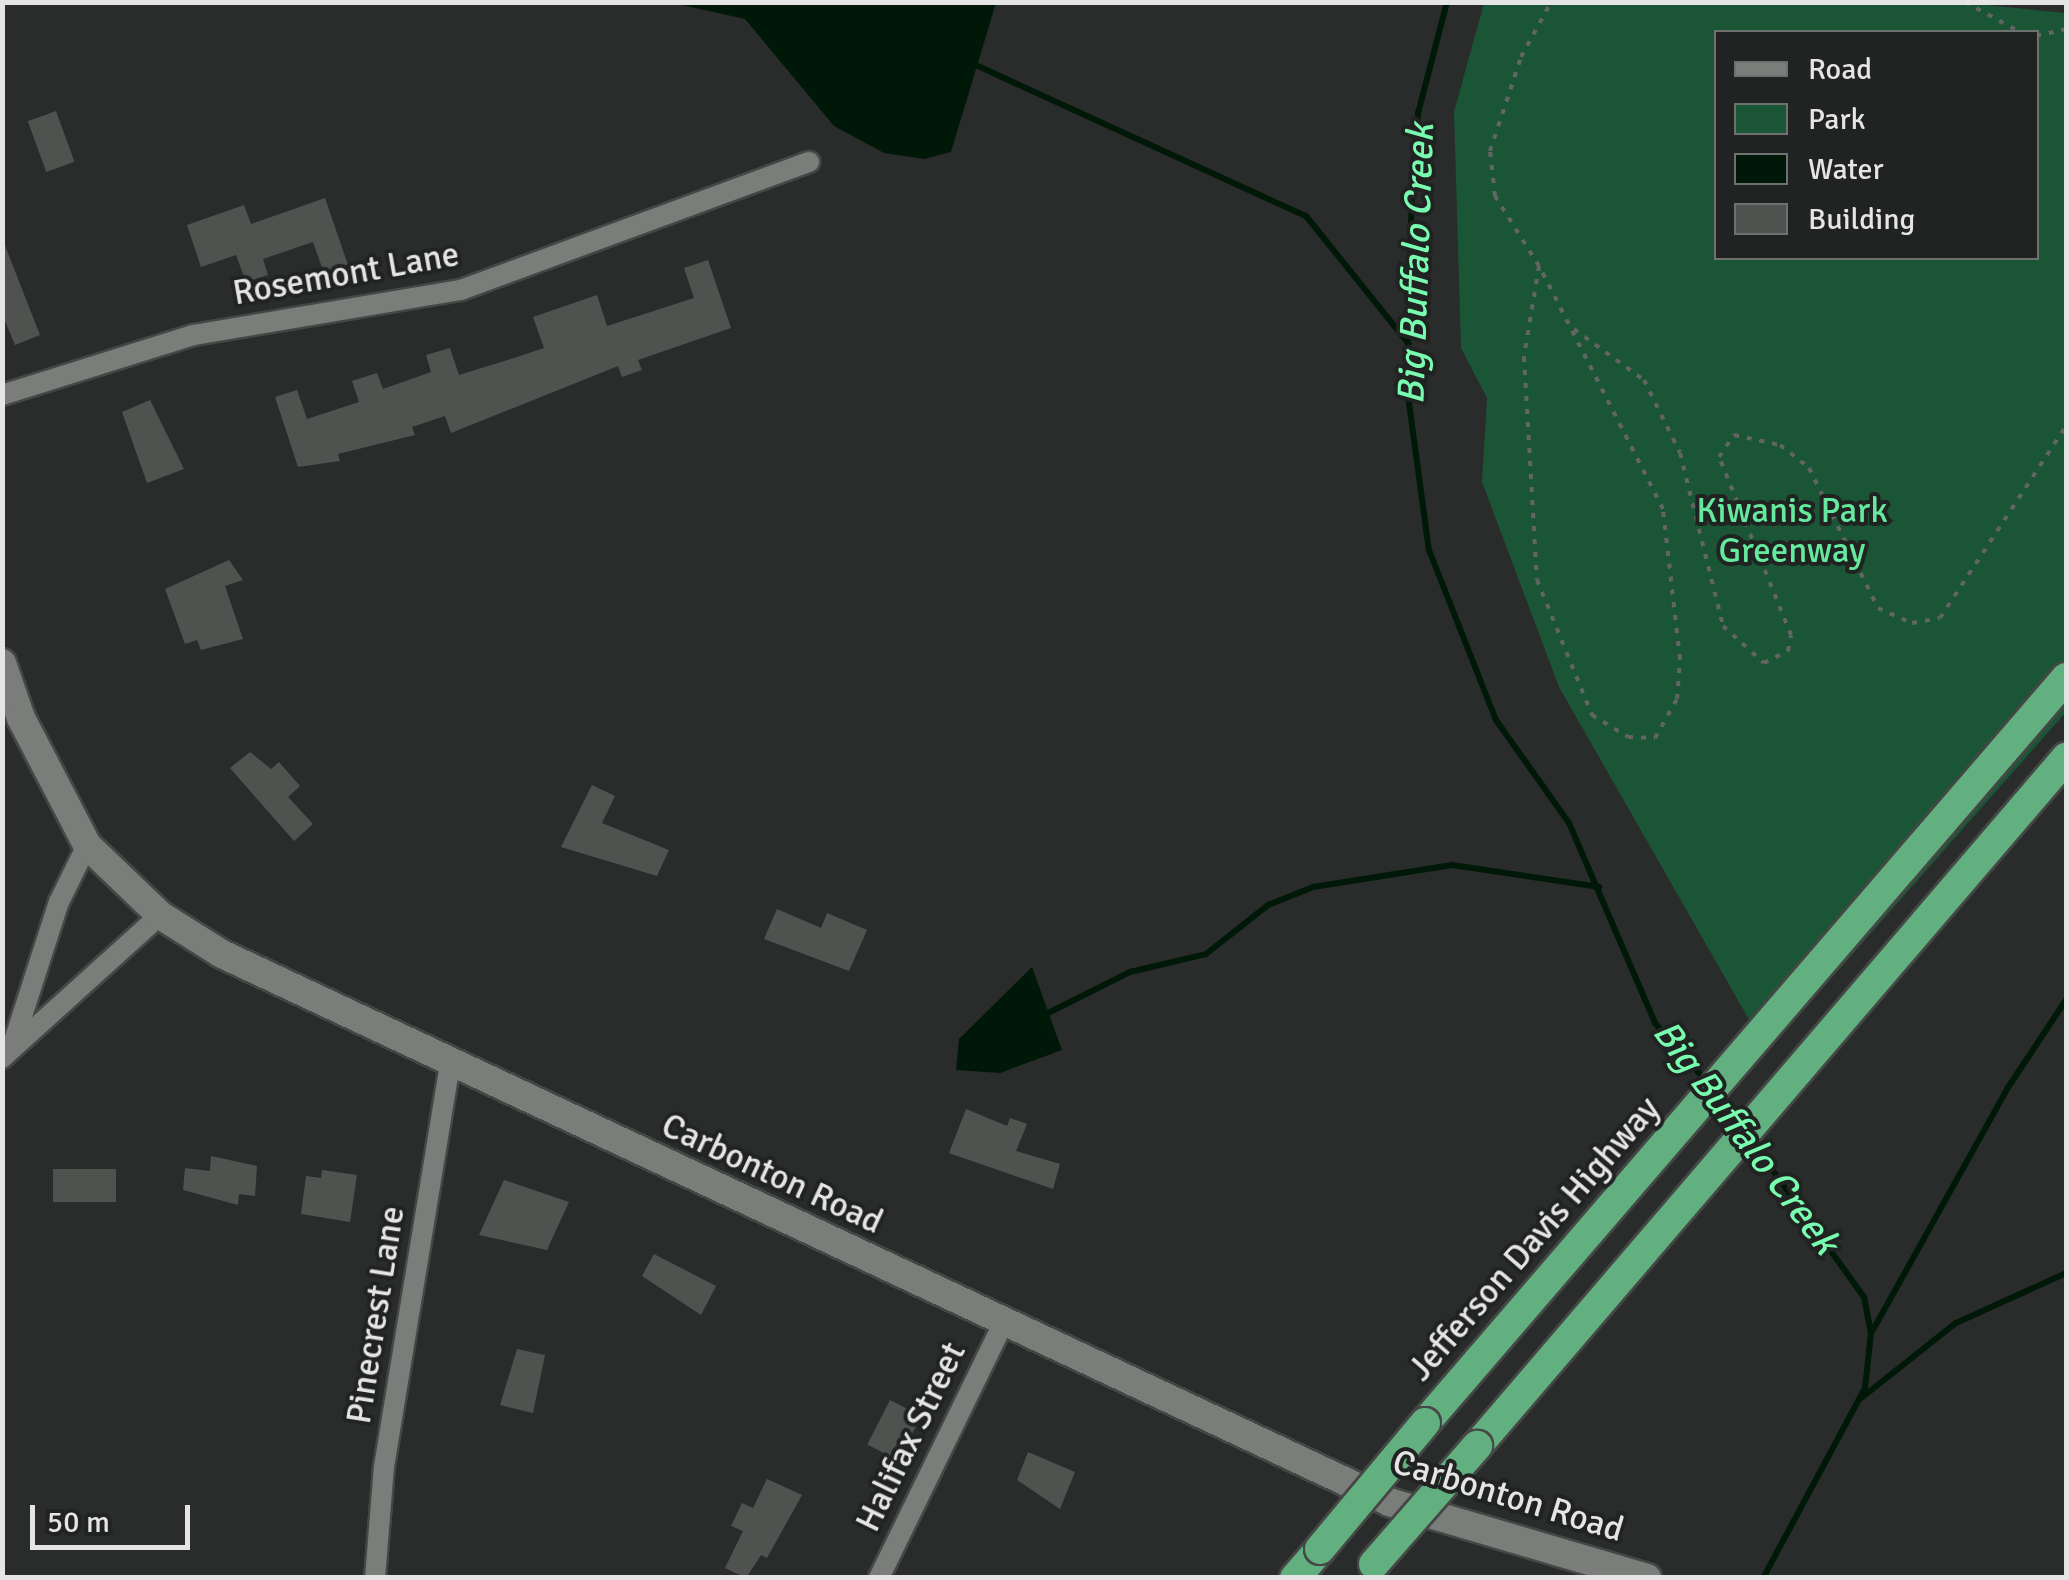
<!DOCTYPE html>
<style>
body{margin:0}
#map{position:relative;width:2069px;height:1580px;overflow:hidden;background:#2a2c2b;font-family:Signika,sans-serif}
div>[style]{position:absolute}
.green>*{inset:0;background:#1a5535}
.water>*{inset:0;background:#001807}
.stream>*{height:6px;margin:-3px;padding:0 3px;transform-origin:3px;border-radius:3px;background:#001807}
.building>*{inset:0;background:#505250;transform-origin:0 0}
.path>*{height:4px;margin-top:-2px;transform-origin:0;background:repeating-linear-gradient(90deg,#636564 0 5px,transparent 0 13px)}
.roads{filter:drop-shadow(2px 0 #454745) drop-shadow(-2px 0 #454745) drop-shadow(0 2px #454745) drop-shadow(0 -2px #454745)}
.street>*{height:20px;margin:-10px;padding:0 10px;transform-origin:10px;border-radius:10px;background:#7b7d7b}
.secondary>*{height:28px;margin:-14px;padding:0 14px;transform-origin:14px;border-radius:14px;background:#7b7d7b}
.highway>*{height:30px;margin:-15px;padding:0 15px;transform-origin:15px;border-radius:15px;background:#62af80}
.bridges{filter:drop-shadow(2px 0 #454745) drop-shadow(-2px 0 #454745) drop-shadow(0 2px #454745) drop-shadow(0 -2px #454745)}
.highway-bridge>*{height:30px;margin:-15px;padding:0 15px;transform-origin:15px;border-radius:15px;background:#62af80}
span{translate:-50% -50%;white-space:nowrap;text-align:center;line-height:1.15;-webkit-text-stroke:8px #202321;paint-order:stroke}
.street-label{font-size:35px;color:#e4e5e4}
.park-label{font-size:35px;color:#64e99e}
.water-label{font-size:38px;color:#79fcb0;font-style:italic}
.frame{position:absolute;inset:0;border:5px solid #e4e5e4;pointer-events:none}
.legend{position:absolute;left:1714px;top:30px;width:325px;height:230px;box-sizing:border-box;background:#202321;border:2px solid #6e716f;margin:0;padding:12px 18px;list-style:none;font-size:30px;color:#e4e5e4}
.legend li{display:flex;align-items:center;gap:20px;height:50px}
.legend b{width:50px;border:2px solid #6e716f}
.scale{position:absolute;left:30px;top:1505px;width:160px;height:45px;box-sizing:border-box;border:5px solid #e4e5e4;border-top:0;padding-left:12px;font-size:30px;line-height:35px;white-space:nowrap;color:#e4e5e4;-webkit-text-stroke:8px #202321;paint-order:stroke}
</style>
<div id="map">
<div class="green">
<i style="clip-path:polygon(evenodd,1955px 2px,2066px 13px,2066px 712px,1767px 1051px,1559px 687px,1482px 482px,1487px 398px,1461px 348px,1454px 112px,1484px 3px,1955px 2px,1716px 32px,2036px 32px,2036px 258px,1716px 258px,1716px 32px)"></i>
</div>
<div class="water">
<i style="clip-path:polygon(673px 3px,996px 3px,951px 152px,924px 159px,884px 153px,834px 126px,745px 19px)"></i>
<i style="clip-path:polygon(1032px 967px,1062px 1050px,1000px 1073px,956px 1070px,959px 1039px)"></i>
</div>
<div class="stream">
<i style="left:1447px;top:2px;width:115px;rotate:104.6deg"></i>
<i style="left:1418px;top:113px;width:79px;rotate:94.3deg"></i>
<i style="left:1412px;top:192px;width:196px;rotate:91.5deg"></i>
<i style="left:1407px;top:388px;width:163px;rotate:82.3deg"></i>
<i style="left:1429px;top:550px;width:183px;rotate:68.5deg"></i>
<i style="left:1496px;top:720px;width:126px;rotate:54.7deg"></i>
<i style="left:1569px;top:823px;width:218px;rotate:66.7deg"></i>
<i style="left:1655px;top:1023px;width:77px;rotate:48.7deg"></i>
<i style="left:967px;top:61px;width:373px;rotate:24.6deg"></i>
<i style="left:1306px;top:216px;width:164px;rotate:51.2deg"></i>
<i style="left:1044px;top:1015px;width:96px;rotate:-26.6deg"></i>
<i style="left:1130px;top:972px;width:78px;rotate:-13.3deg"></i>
<i style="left:1206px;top:954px;width:79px;rotate:-38.3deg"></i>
<i style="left:1268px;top:905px;width:48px;rotate:-21.8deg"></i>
<i style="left:1313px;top:887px;width:141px;rotate:-9deg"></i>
<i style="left:1452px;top:865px;width:149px;rotate:8.5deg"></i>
<i style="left:1718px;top:1094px;width:38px;rotate:55deg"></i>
<i style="left:1750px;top:1139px;width:195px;rotate:54.2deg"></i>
<i style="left:1864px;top:1297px;width:37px;rotate:79deg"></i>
<i style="left:1871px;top:1333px;width:55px;rotate:96.2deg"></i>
<i style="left:1865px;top:1388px;width:213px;rotate:118.2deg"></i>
<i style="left:1873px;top:1330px;width:276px;rotate:-60.9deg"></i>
<i style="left:2007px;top:1089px;width:107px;rotate:-56.5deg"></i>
<i style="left:1860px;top:1399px;width:122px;rotate:-38.4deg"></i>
<i style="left:1956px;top:1323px;width:121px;rotate:-24.4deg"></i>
</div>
<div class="building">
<i style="left:56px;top:111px;width:54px;height:30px;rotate:70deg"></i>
<i style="clip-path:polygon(325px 198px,348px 265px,324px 273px,313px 242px,263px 259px,268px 275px,246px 282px,236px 255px,201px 267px,187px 225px,244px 205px,251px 224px)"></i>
<i style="clip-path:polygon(4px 243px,40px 335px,15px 345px,2px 314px)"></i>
<i style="clip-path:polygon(708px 260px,731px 328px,638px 360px,642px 370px,622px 377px,618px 366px,451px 433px,445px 416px,412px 427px,415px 435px,338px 454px,340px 461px,298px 467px,275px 397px,297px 390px,307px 419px,359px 402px,352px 381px,377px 373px,383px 389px,431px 372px,426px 355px,450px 348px,459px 375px,511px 359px,544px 348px,533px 317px,597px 295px,607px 326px,694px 298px,684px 268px)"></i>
<i style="clip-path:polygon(150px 400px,184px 469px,147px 483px,122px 412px)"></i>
<i style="clip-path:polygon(229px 560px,243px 580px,225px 586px,243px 639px,201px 650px,197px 640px,185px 644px,165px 589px)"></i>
<i style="clip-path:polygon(250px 752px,271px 769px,279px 762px,300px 786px,288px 797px,313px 824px,294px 841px,230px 768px)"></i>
<i style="clip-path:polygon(592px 785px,615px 796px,602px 823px,669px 850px,657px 876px,561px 847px)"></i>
<i style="clip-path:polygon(777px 909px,821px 928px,827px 913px,867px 930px,849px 971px,764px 939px)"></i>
<i style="clip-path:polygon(966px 1109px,1007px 1126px,1010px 1118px,1027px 1124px,1016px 1151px,1060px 1164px,1053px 1189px,949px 1153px)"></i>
<i style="clip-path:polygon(211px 1156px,257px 1166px,255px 1196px,239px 1194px,238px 1205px,183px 1190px,185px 1168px,210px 1171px)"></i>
<i style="left:116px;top:1169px;width:33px;height:63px;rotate:90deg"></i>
<i style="clip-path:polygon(322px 1170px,357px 1175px,350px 1222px,301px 1214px,306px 1176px,321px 1178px)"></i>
<i style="clip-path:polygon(504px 1180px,569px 1202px,547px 1250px,479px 1235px)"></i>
<i style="clip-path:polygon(654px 1254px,716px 1286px,701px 1315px,642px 1276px)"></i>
<i style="clip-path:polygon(517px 1349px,545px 1355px,533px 1413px,500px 1405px)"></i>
<i style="left:890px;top:1400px;width:35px;height:50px;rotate:27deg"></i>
<i style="clip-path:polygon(1028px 1452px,1075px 1472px,1060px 1509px,1017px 1480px)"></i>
<i style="clip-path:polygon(767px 1479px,802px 1495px,767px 1558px,761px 1555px,746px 1578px,725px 1568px,743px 1531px,731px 1526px,742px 1503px,753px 1508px)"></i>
</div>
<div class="path">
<i style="left:1965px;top:2px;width:63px;rotate:28.6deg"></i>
<i style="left:2036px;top:36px;width:31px;rotate:-13deg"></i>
<i style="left:1539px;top:266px;width:92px;rotate:99.4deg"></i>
<i style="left:1524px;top:357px;width:223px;rotate:86.7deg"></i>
<i style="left:1537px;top:580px;width:146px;rotate:67.8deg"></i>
<i style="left:1592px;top:715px;width:42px;rotate:31.4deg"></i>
<i style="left:1628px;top:737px;width:27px;rotate:2deg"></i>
<i style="left:1655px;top:738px;width:45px;rotate:-60.6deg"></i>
<i style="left:1677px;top:699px;width:40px;rotate:-85.7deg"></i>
<i style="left:1680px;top:659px;width:151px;rotate:-96.5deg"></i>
<i style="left:1663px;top:509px;width:273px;rotate:-117deg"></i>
<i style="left:1539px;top:266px;width:83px;rotate:-122.2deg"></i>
<i style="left:1495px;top:196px;width:45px;rotate:-96.3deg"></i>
<i style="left:1490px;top:151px;width:99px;rotate:-71.7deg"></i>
<i style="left:1521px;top:57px;width:63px;rotate:-61.4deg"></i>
<i style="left:1574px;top:329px;width:87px;rotate:36.1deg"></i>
<i style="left:1644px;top:380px;width:81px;rotate:63.7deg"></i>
<i style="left:1680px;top:453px;width:178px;rotate:76deg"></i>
<i style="left:1723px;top:626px;width:55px;rotate:42.1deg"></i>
<i style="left:1764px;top:663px;width:27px;rotate:-27deg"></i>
<i style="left:1788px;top:651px;width:16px;rotate:-79deg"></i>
<i style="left:1791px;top:635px;width:192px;rotate:-112deg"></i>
<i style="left:1719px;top:457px;width:27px;rotate:-56deg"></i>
<i style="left:1734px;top:435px;width:47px;rotate:12.3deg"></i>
<i style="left:1780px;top:445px;width:37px;rotate:38deg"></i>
<i style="left:1809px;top:468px;width:156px;rotate:63.8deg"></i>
<i style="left:1878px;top:608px;width:37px;rotate:24deg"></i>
<i style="left:1912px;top:623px;width:28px;rotate:-10deg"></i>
<i style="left:1940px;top:618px;width:230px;rotate:-56.7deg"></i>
</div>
<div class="roads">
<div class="street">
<i style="left:2px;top:395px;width:201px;rotate:-17.4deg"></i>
<i style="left:194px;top:335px;width:271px;rotate:-9.6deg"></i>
<i style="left:461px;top:290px;width:371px;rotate:-20.2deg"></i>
<i style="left:13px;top:1044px;width:149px;rotate:-72.1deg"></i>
<i style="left:59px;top:902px;width:64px;rotate:-63.8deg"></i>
<i style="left:2px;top:1058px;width:213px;rotate:-42.1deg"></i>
<i style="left:375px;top:1578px;width:111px;rotate:-85.4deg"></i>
<i style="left:384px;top:1467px;width:409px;rotate:-80.7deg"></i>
<i style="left:879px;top:1578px;width:280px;rotate:-64deg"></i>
</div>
<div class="secondary">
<i style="left:2px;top:663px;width:58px;rotate:70.9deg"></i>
<i style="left:21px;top:718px;width:143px;rotate:62.5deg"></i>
<i style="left:87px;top:845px;width:101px;rotate:43.8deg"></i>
<i style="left:160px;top:915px;width:73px;rotate:32.2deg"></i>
<i style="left:222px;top:954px;width:1289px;rotate:25.15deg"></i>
<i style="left:1389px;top:1502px;width:269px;rotate:16.4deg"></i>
</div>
<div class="highway">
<i style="left:1425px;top:1423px;width:983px;rotate:-49.29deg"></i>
<i style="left:1477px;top:1446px;width:906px;rotate:-49.43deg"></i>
<i style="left:1295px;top:1578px;width:38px;rotate:-49deg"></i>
</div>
</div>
<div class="bridges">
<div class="highway-bridge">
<i style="left:1320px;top:1549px;width:164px;rotate:-50.2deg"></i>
<i style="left:1374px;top:1564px;width:157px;rotate:-48.9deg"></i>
</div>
</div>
<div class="street-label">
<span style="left:346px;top:274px;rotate:-10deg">Rosemont Lane</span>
<span style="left:772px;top:1174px;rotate:25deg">Carbonton Road</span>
<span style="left:1534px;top:1239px;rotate:-49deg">Jefferson Davis Highway</span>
<span style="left:376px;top:1315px;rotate:-81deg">Pinecrest Lane</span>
<span style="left:911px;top:1437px;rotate:-64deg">Halifax Street</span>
<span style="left:1508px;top:1496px;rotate:17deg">Carbonton Road</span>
</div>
<div class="park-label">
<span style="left:1792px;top:531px">Kiwanis Park<br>Greenway</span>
</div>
<div class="water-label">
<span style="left:1416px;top:264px;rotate:-88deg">Big Buffalo Creek</span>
<span style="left:1746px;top:1137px;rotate:53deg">Big Buffalo Creek</span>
</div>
<div class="frame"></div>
<ul class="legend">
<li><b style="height:12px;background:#7b7d7b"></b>Road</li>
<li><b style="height:28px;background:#1a5535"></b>Park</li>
<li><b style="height:28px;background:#001807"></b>Water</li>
<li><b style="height:28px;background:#505250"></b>Building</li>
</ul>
<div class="scale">50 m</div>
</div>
